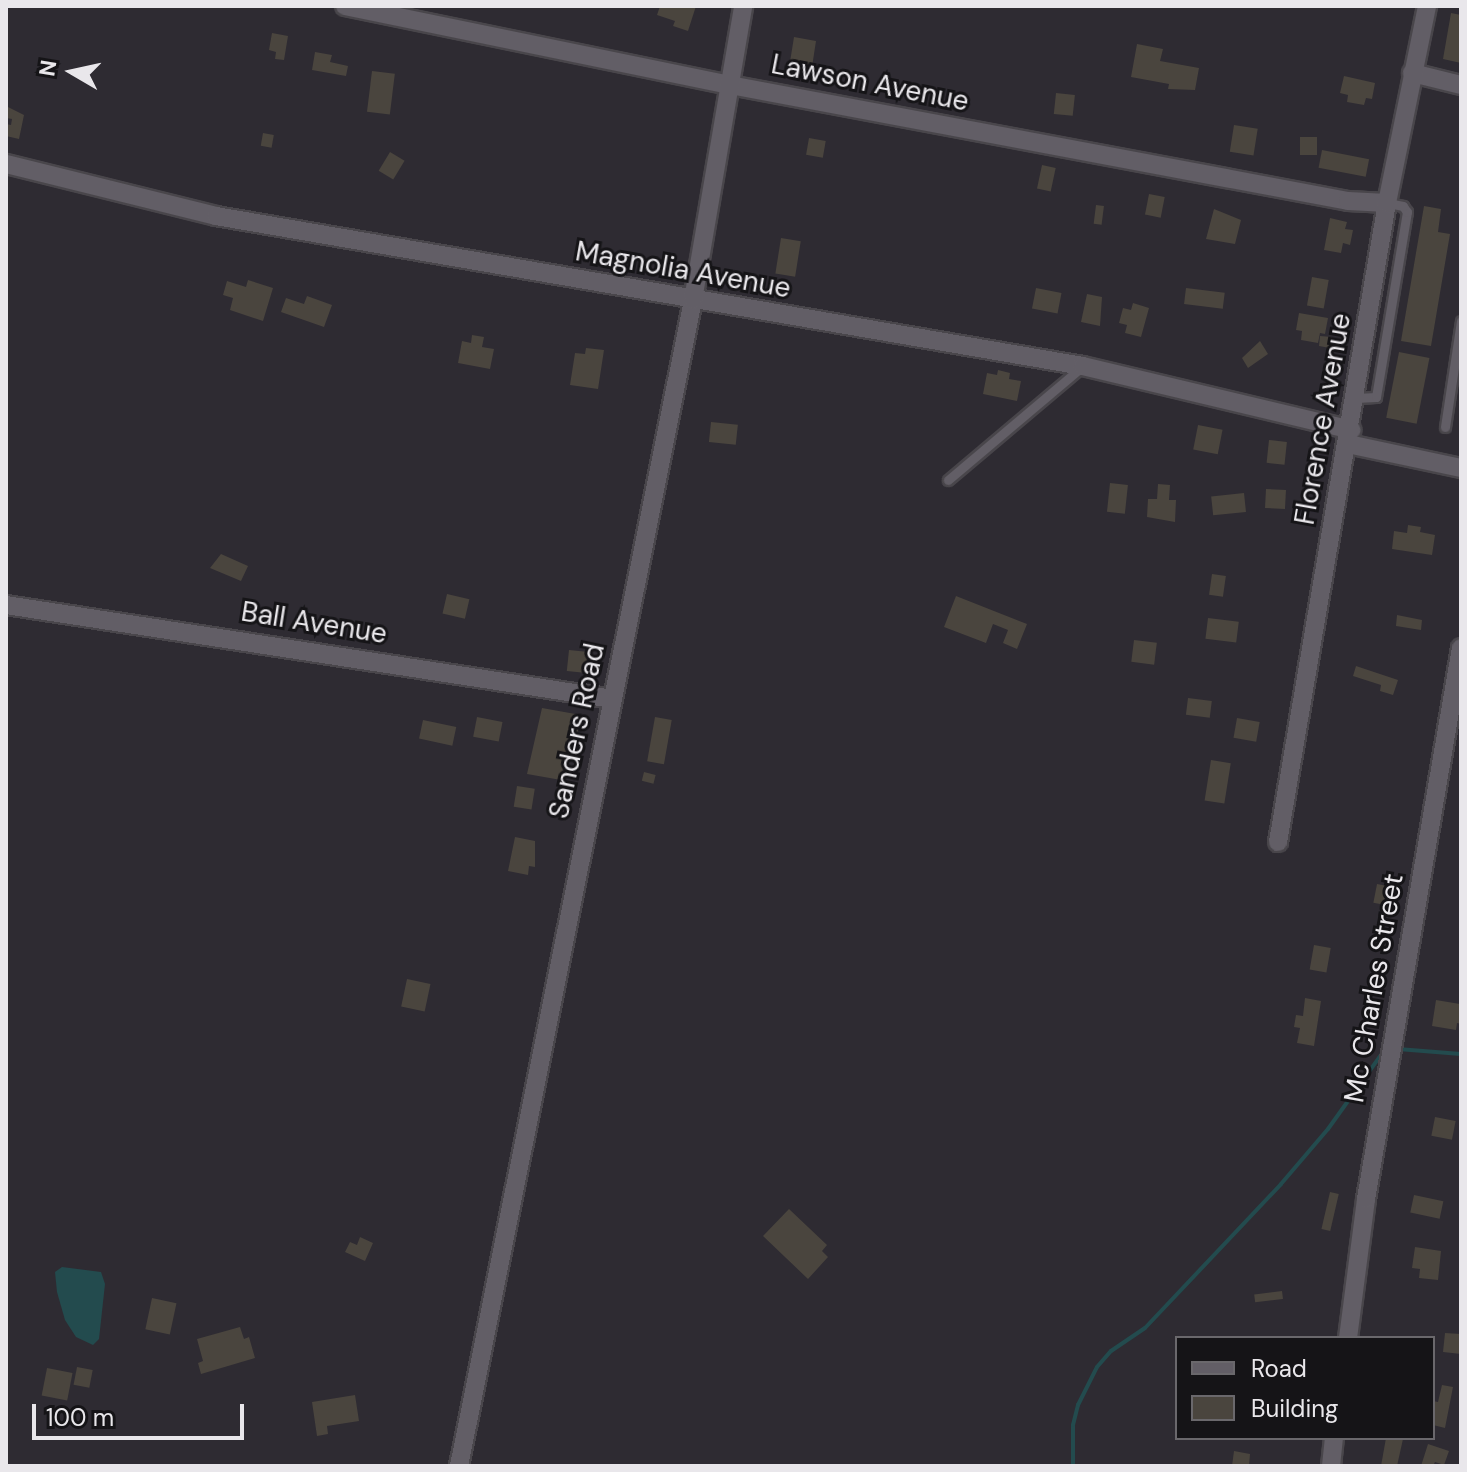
<!DOCTYPE html>
<style>
body{margin:0}
#map{position:relative;width:1467px;height:1472px;overflow:hidden;background:#2e2b32;font-family:"DM Sans",sans-serif}
div>[style]{position:absolute}
.water>*{inset:0;background:#234b4e}
.stream>*{height:4px;margin:-2px;padding:0 2px;transform-origin:2px;border-radius:2px;background:#234b4e}
.building>*{inset:0;background:#4a453e;transform-origin:0 0}
.roads{filter:drop-shadow(2px 0 #49464b) drop-shadow(-2px 0 #49464b) drop-shadow(0 2px #49464b) drop-shadow(0 -2px #49464b)}
.lane>*{height:9px;margin:-4.5px;padding:0 4.5px;transform-origin:4.5px;border-radius:4.5px;background:#625e66}
.street>*{height:18px;margin:-9px;padding:0 9px;transform-origin:9px;border-radius:9px;background:#625e66}
span{translate:-50% -50%;white-space:nowrap;text-align:center;line-height:1.15;-webkit-text-stroke:6px #151417;paint-order:stroke}
.street-label{font-size:28px;color:#e9e7eb}
.frame{position:absolute;inset:0;border:8px solid #e9e7eb;pointer-events:none}
.legend{position:absolute;left:1175px;top:1336px;width:260px;height:104px;box-sizing:border-box;background:#151417;border:2px solid #6a686c;margin:0;padding:10px 14px;list-style:none;font-size:24px;color:#e9e7eb}
.legend li{display:flex;align-items:center;gap:16px;height:40px}
.legend b{width:40px;border:2px solid #6a686c}
.north{position:absolute;left:32px;top:32px;width:80px;height:80px;-webkit-text-stroke:6px #151417;paint-order:stroke;rotate:279deg;font-size:22px;font-weight:700;line-height:32px;text-align:center;color:#e9e7eb}
.north::after{content:'';display:block;margin:auto;width:28px;height:36px;background:#e9e7eb;clip-path:polygon(50% 0,100% 100%,50% 72%,0 100%)}
.scale{position:absolute;left:32px;top:1404px;width:212px;height:36px;box-sizing:border-box;border:4px solid #e9e7eb;border-top:0;padding-left:10px;font-size:24px;line-height:28px;white-space:nowrap;color:#e9e7eb;-webkit-text-stroke:6px #151417;paint-order:stroke}
</style>
<div id="map">
<div class="water">
<i style="clip-path:polygon(62px 1267px,101px 1272px,105px 1284px,99px 1339px,93px 1345px,76px 1337px,65px 1320px,57px 1292px,55px 1272px)"></i>
</div>
<div class="stream">
<i style="left:1398px;top:1049px;width:63px;rotate:4.5deg"></i>
<i style="left:1073px;top:1466px;width:41px;rotate:-90deg"></i>
<i style="left:1073px;top:1425px;width:21px;rotate:-76deg"></i>
<i style="left:1078px;top:1405px;width:42px;rotate:-63.4deg"></i>
<i style="left:1097px;top:1367px;width:21px;rotate:-49deg"></i>
<i style="left:1111px;top:1351px;width:41px;rotate:-34.1deg"></i>
<i style="left:1145px;top:1328px;width:198px;rotate:-46.6deg"></i>
<i style="left:1281px;top:1184px;width:72px;rotate:-49.5deg"></i>
<i style="left:1328px;top:1129px;width:100px;rotate:-54.4deg"></i>
</div>
<div class="building">
<i style="clip-path:polygon(660px 6px,696px 6px,688px 31px,673px 26px,675px 21px,657px 15px)"></i>
<i style="clip-path:polygon(1451px 13px,1461px 15px,1461px 63px,1443px 59px)"></i>
<i style="clip-path:polygon(272px 33px,288px 36px,284px 60px,275px 59px,276px 52px,269px 50px)"></i>
<i style="clip-path:polygon(794px 37px,816px 41px,812px 67px,789px 68px)"></i>
<i style="clip-path:polygon(1137px 44px,1163px 49px,1160px 61px,1199px 68px,1195px 90px,1168px 89px,1169px 84px,1131px 77px)"></i>
<i style="clip-path:polygon(315px 52px,332px 55px,330px 62px,348px 66px,346px 76px,312px 70px)"></i>
<i style="left:372px;top:71px;width:23px;height:41px;rotate:7deg"></i>
<i style="clip-path:polygon(1344px 76px,1375px 83px,1372px 99px,1366px 98px,1364px 105px,1347px 102px,1348px 95px,1340px 93px)"></i>
<i style="left:1056px;top:93px;width:19px;height:21px;rotate:6deg"></i>
<i style="clip-path:polygon(6px 106px,24px 115px,19px 139px,6px 136px,6px 124px,11px 125px,12px 119px,6px 118px)"></i>
<i style="left:1234px;top:125px;width:24px;height:27px;rotate:9deg"></i>
<i style="left:263px;top:133px;width:11px;height:13px;rotate:10deg"></i>
<i style="left:1300px;top:137px;width:17px;height:18px"></i>
<i style="left:809px;top:138px;width:17px;height:17px;rotate:10deg"></i>
<i style="left:1322px;top:150px;width:48px;height:18px;rotate:11deg"></i>
<i style="left:390px;top:152px;width:17px;height:22px;rotate:31deg"></i>
<i style="left:1042px;top:165px;width:14px;height:24px;rotate:12deg"></i>
<i style="left:1149px;top:194px;width:16px;height:21px;rotate:11deg"></i>
<i style="left:1096px;top:205px;width:8px;height:19px;rotate:7deg"></i>
<i style="clip-path:polygon(1424px 206px,1441px 209px,1438px 232px,1450px 234px,1431px 346px,1401px 341px)"></i>
<i style="clip-path:polygon(1214px 209px,1241px 220px,1235px 244px,1206px 239px)"></i>
<i style="clip-path:polygon(1330px 218px,1347px 222px,1345px 229px,1353px 230px,1350px 245px,1343px 243px,1341px 253px,1324px 250px)"></i>
<i style="left:781px;top:238px;width:20px;height:36px;rotate:9deg"></i>
<i style="left:1312px;top:277px;width:17px;height:29px;rotate:10deg"></i>
<i style="clip-path:polygon(248px 280px,273px 288px,263px 321px,230px 310px,233px 298px,223px 295px,227px 281px,246px 287px)"></i>
<i style="left:1036px;top:288px;width:26px;height:21px;rotate:11deg"></i>
<i style="left:1186px;top:288px;width:39px;height:16px;rotate:7deg"></i>
<i style="clip-path:polygon(1087px 294px,1102px 297px,1100px 326px,1081px 322px)"></i>
<i style="clip-path:polygon(307px 296px,332px 305px,324px 327px,281px 312px,286px 298px,304px 304px)"></i>
<i style="clip-path:polygon(1133px 303px,1149px 308px,1141px 337px,1125px 333px,1127px 325px,1119px 323px,1123px 308px,1131px 310px)"></i>
<i style="clip-path:polygon(1299px 313px,1328px 318px,1325px 334px,1320px 333px,1318px 343px,1301px 340px,1302px 331px,1296px 330px)"></i>
<i style="clip-path:polygon(472px 335px,484px 337px,482px 347px,494px 349px,490px 369px,458px 363px,462px 341px,471px 343px)"></i>
<i style="clip-path:polygon(1320px 336px,1332px 337px,1330px 348px,1319px 346px)"></i>
<i style="clip-path:polygon(1260px 341px,1268px 354px,1248px 368px,1242px 358px)"></i>
<i style="clip-path:polygon(586px 348px,604px 350px,598px 389px,570px 385px,575px 353px,585px 354px)"></i>
<i style="left:1399px;top:352px;width:31px;height:67px;rotate:11deg"></i>
<i style="clip-path:polygon(998px 370px,1010px 373px,1009px 379px,1021px 381px,1017px 401px,983px 394px,987px 373px,997px 375px)"></i>
<i style="left:711px;top:422px;width:27px;height:20px;rotate:6deg"></i>
<i style="left:1198px;top:425px;width:25px;height:25px;rotate:11deg"></i>
<i style="left:1269px;top:440px;width:18px;height:23px;rotate:6deg"></i>
<i style="left:1110px;top:483px;width:18px;height:29px;rotate:6deg"></i>
<i style="clip-path:polygon(1158px 484px,1170px 485px,1169px 500px,1176px 500px,1175px 522px,1147px 517px,1148px 499px,1157px 499px)"></i>
<i style="left:1266px;top:489px;width:20px;height:19px;rotate:3deg"></i>
<i style="left:1244px;top:493px;width:19px;height:33px;rotate:84deg"></i>
<i style="clip-path:polygon(1408px 525px,1421px 527px,1420px 532px,1435px 535px,1432px 555px,1392px 549px,1394px 531px,1407px 533px)"></i>
<i style="clip-path:polygon(221px 554px,248px 566px,241px 581px,210px 568px)"></i>
<i style="left:1212px;top:574px;width:14px;height:21px;rotate:8deg"></i>
<i style="left:447px;top:594px;width:23px;height:20px;rotate:13deg"></i>
<i style="clip-path:polygon(956px 596px,1027px 624px,1017px 649px,1003px 643px,1008px 630px,993px 624px,986px 643px,944px 627px)"></i>
<i style="clip-path:polygon(1397px 615px,1422px 620px,1421px 630px,1396px 626px)"></i>
<i style="left:1208px;top:618px;width:31px;height:21px;rotate:7deg"></i>
<i style="left:1134px;top:640px;width:23px;height:22px;rotate:7deg"></i>
<i style="left:569px;top:650px;width:20px;height:21px;rotate:6deg"></i>
<i style="clip-path:polygon(1356px 666px,1398px 680px,1393px 695px,1380px 691px,1381px 685px,1353px 676px)"></i>
<i style="left:1188px;top:698px;width:24px;height:17px;rotate:7deg"></i>
<i style="clip-path:polygon(542px 708px,581px 715px,576px 741px,568px 739px,561px 780px,527px 774px)"></i>
<i style="left:477px;top:717px;width:26px;height:20px;rotate:11deg"></i>
<i style="left:655px;top:717px;width:17px;height:45px;rotate:10deg"></i>
<i style="left:1237px;top:718px;width:23px;height:20px;rotate:10deg"></i>
<i style="left:423px;top:720px;width:34px;height:19px;rotate:12deg"></i>
<i style="left:1211px;top:760px;width:20px;height:41px;rotate:9deg"></i>
<i style="left:644px;top:772px;width:12px;height:9px;rotate:14deg"></i>
<i style="left:517px;top:786px;width:18px;height:21px;rotate:9deg"></i>
<i style="clip-path:polygon(515px 837px,535px 841px,535px 867px,529px 866px,528px 875px,508px 871px)"></i>
<i style="left:1377px;top:884px;width:16px;height:19px;rotate:11deg"></i>
<i style="left:1314px;top:945px;width:17px;height:25px;rotate:10deg"></i>
<i style="left:407px;top:979px;width:24px;height:28px;rotate:12deg"></i>
<i style="clip-path:polygon(1305px 998px,1321px 1001px,1314px 1046px,1297px 1043px,1300px 1028px,1294px 1027px,1296px 1015px,1303px 1016px)"></i>
<i style="clip-path:polygon(1436px 1000px,1460px 1004px,1461px 1024px,1457px 1023px,1456px 1030px,1432px 1026px)"></i>
<i style="left:1435px;top:1117px;width:21px;height:19px;rotate:11deg"></i>
<i style="left:1330px;top:1192px;width:9px;height:38px;rotate:13deg"></i>
<i style="left:1414px;top:1195px;width:30px;height:18px;rotate:12deg"></i>
<i style="clip-path:polygon(789px 1209px,827px 1245px,822px 1251px,828px 1257px,808px 1279px,763px 1236px)"></i>
<i style="clip-path:polygon(360px 1237px,373px 1243px,365px 1261px,345px 1252px,350px 1242px,357px 1245px)"></i>
<i style="clip-path:polygon(1415px 1247px,1441px 1251px,1438px 1280px,1419px 1278px,1420px 1269px,1412px 1268px)"></i>
<i style="left:1282px;top:1291px;width:8px;height:28px;rotate:83deg"></i>
<i style="left:152px;top:1298px;width:25px;height:32px;rotate:12deg"></i>
<i style="clip-path:polygon(240px 1327px,244px 1339px,249px 1337px,255px 1358px,201px 1374px,198px 1363px,203px 1361px,197px 1339px)"></i>
<i style="clip-path:polygon(1445px 1333px,1461px 1334px,1461px 1354px,1443px 1352px)"></i>
<i style="left:77px;top:1367px;width:16px;height:18px;rotate:11deg"></i>
<i style="left:47px;top:1368px;width:26px;height:28px;rotate:11deg"></i>
<i style="clip-path:polygon(1442px 1385px,1453px 1387px,1445px 1428px,1433px 1425px,1433px 1401px,1438px 1402px)"></i>
<i style="clip-path:polygon(355px 1395px,359px 1421px,327px 1426px,328px 1434px,317px 1436px,312px 1402px)"></i>
<i style="clip-path:polygon(1386px 1438px,1403px 1439px,1397px 1466px,1381px 1466px)"></i>
<i style="clip-path:polygon(1428px 1444px,1449px 1451px,1444px 1465px,1435px 1462px,1433px 1466px,1421px 1466px)"></i>
<i style="clip-path:polygon(1234px 1451px,1250px 1454px,1249px 1466px,1232px 1466px)"></i>
</div>
<div class="roads">
<div class="lane">
<i style="left:1356px;top:398px;width:20px;rotate:-3deg"></i>
<i style="left:1376px;top:397px;width:188px;rotate:-80.5deg"></i>
<i style="left:1407px;top:212px;width:7px;rotate:-124deg"></i>
<i style="left:1403px;top:206px;width:16px;rotate:-169deg"></i>
<i style="left:1445px;top:427px;width:107px;rotate:-81.4deg"></i>
<i style="left:948px;top:480px;width:177px;rotate:-40.2deg"></i>
</div>
<div class="street">
<i style="left:345px;top:6px;width:393px;rotate:11.6deg"></i>
<i style="left:730px;top:85px;width:629px;rotate:10.63deg"></i>
<i style="left:1348px;top:201px;width:39px;rotate:3deg"></i>
<i style="left:1412px;top:73px;width:50px;rotate:13.8deg"></i>
<i style="left:6px;top:164px;width:216px;rotate:13.9deg"></i>
<i style="left:216px;top:216px;width:880px;rotate:9.82deg"></i>
<i style="left:1083px;top:366px;width:276px;rotate:13.4deg"></i>
<i style="left:1348px;top:444px;width:116px;rotate:12deg"></i>
<i style="left:6px;top:605px;width:614px;rotate:8.8deg"></i>
<i style="left:1278px;top:842px;width:648px;rotate:-80.32deg"></i>
<i style="left:1387px;top:203px;width:201px;rotate:-78.5deg"></i>
<i style="left:1348px;top:1338px;width:140px;rotate:-82.6deg"></i>
<i style="left:1366px;top:1199px;width:559px;rotate:-80.22deg"></i>
<i style="left:459px;top:1466px;width:1189px;rotate:-78.65deg"></i>
<i style="left:693px;top:300px;width:298px;rotate:-80.3deg"></i>
<i style="left:1331px;top:1466px;width:28px;rotate:-84deg"></i>
</div>
</div>
<div class="street-label">
<span style="left:870px;top:83px;rotate:11deg">Lawson Avenue</span>
<span style="left:683px;top:270px;rotate:10deg">Magnolia Avenue</span>
<span style="left:1323px;top:419px;rotate:-80deg">Florence Avenue</span>
<span style="left:314px;top:623px;rotate:9deg">Ball Avenue</span>
<span style="left:577px;top:731px;rotate:-78deg">Sanders Road</span>
<span style="left:1374px;top:988px;rotate:-80deg">Mc Charles Street</span>
</div>
<div class="frame"></div>
<ul class="legend">
<li><b style="height:10px;background:#625e66"></b>Road</li>
<li><b style="height:22px;background:#4a453e"></b>Building</li>
</ul>
<div class="north">N</div>
<div class="scale">100 m</div>
</div>
